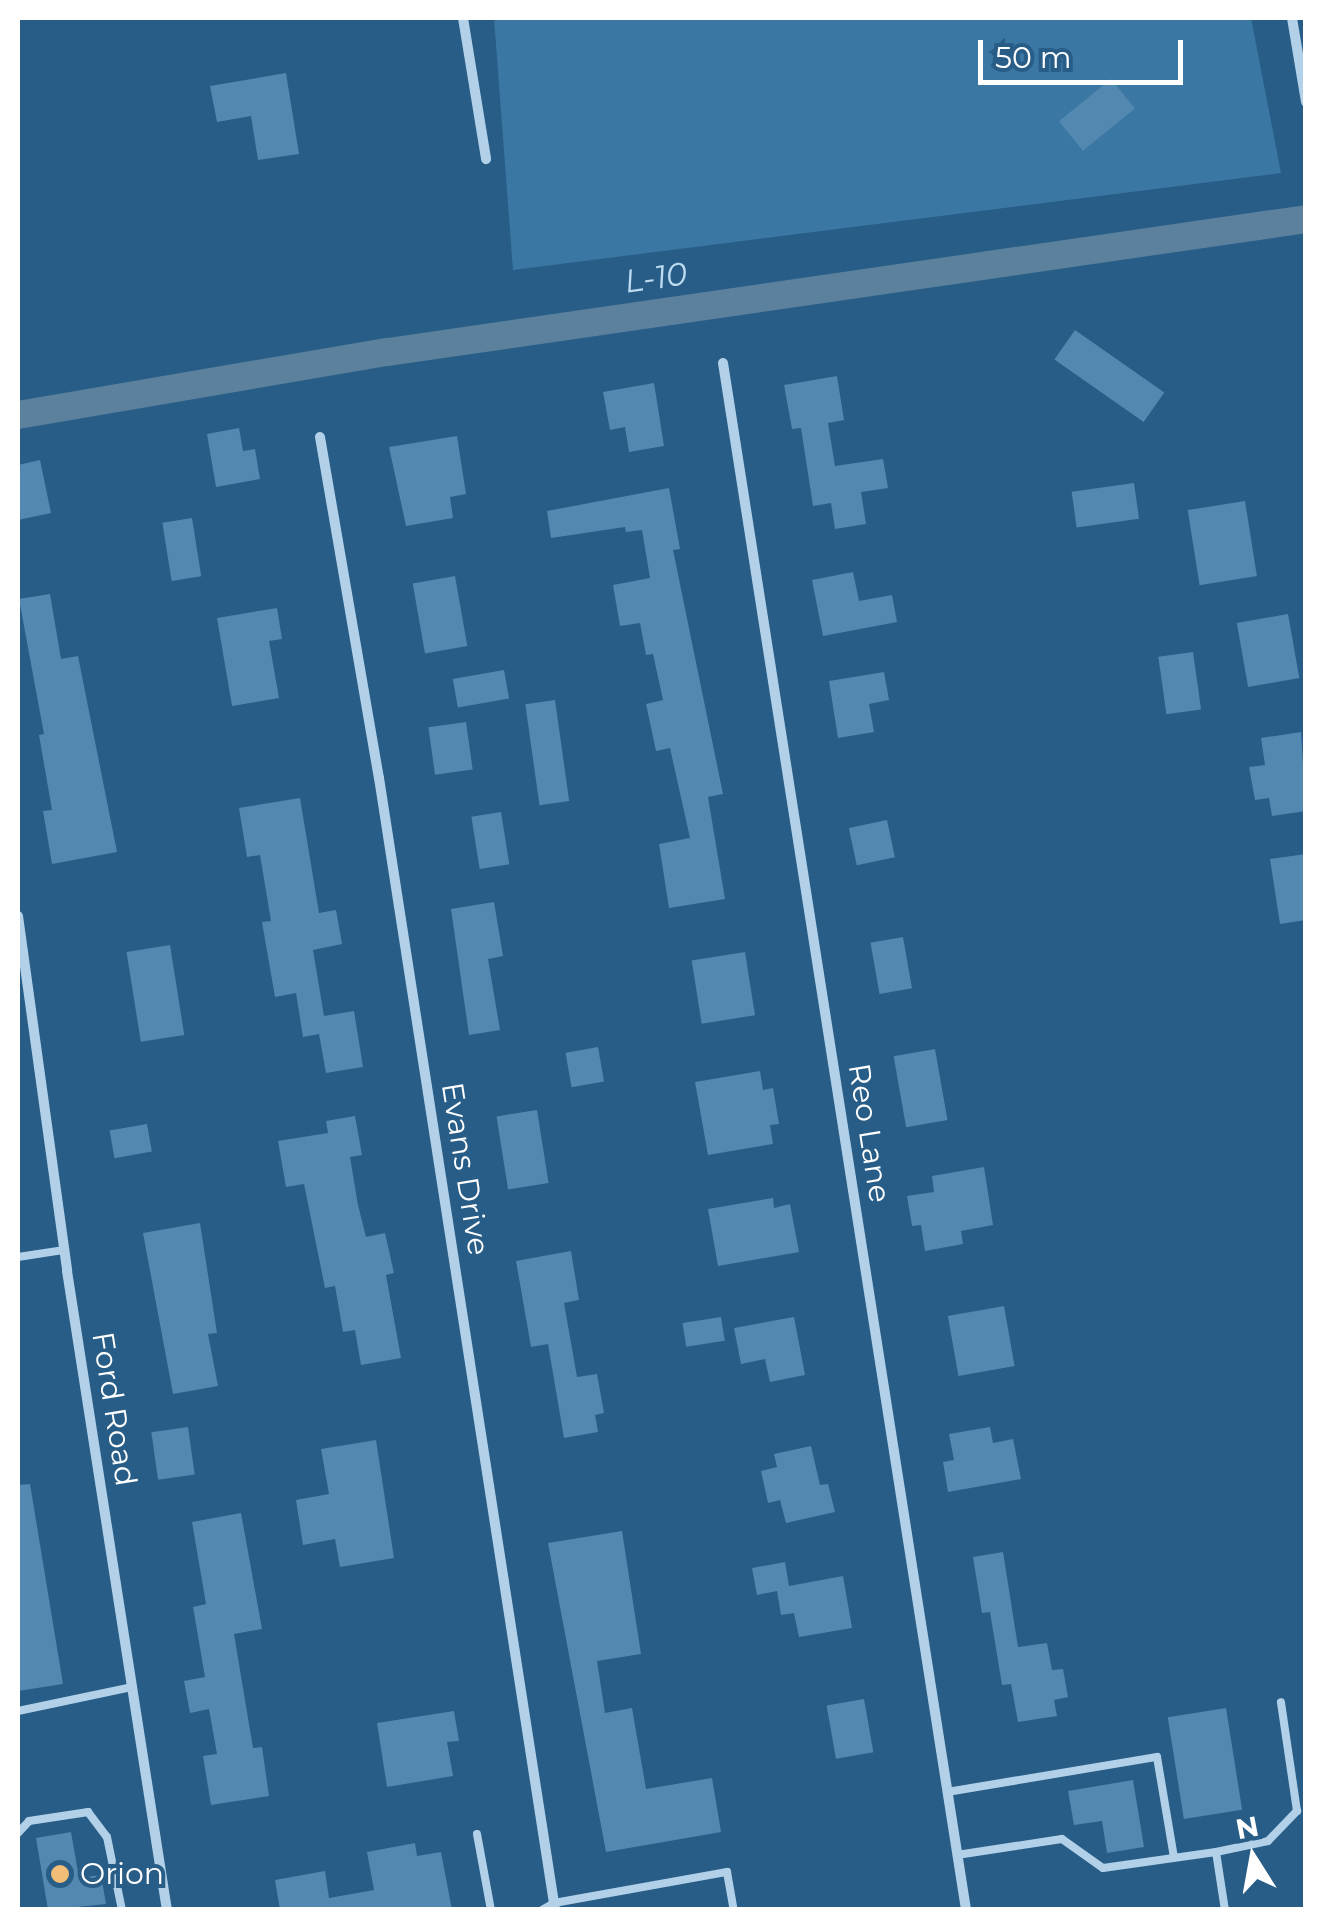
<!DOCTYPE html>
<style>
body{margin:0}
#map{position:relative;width:1323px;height:1927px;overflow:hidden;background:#275d87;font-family:Montserrat,sans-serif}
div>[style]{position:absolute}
.green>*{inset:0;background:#3b77a3}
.canal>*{height:28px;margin:-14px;padding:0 14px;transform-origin:14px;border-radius:14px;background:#5c819d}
.building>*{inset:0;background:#5388b0;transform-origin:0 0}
.service>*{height:8px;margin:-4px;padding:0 4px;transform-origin:4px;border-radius:4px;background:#b2d1e8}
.minor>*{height:10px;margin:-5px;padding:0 5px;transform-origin:5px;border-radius:5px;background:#b2d1e8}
.dots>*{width:28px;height:28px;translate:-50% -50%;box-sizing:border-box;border:5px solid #275d87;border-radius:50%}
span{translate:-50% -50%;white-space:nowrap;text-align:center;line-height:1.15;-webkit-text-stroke:8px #275d87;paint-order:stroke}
.street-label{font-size:30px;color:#fff}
.poi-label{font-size:30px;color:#fff}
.left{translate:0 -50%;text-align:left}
.water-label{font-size:32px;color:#bedbf0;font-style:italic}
.frame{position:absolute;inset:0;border:20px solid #fff;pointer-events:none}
.north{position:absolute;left:1203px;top:1807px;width:100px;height:100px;-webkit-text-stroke:8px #275d87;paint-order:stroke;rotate:349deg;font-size:28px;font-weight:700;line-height:40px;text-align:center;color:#fff}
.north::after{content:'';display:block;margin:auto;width:35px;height:45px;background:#fff;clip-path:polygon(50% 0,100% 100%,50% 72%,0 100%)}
.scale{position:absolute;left:978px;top:40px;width:205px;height:45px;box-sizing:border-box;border:5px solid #fff;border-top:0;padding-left:12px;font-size:30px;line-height:35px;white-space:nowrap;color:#fff;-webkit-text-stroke:8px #275d87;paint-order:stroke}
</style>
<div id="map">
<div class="green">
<i style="clip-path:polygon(494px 18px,1251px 18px,1281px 173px,513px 270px)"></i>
</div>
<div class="canal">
<i style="left:18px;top:415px;width:375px;rotate:-9.7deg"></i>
<i style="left:388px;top:352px;width:928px;rotate:-8.24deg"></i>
</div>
<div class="building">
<i style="clip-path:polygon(286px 73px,299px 154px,258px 160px,251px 116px,217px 122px,210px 86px)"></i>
<i style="left:1111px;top:79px;width:38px;height:67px;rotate:51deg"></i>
<i style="left:1075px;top:330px;width:109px;height:36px;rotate:35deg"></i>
<i style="clip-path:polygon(837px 376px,844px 420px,828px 423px,835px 466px,883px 459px,888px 488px,861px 492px,866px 524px,835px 529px,831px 503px,813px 506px,801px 428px,792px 429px,784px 385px)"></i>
<i style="clip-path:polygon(654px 383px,664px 446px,629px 452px,625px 427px,610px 430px,603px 392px)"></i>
<i style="clip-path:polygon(239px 428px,243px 451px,255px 449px,260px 479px,216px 487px,207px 434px)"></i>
<i style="clip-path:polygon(457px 436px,466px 494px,450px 497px,453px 518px,406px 526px,389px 447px)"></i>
<i style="clip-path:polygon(40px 460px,51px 513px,18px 520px,18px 465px)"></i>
<i style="left:1134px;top:483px;width:36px;height:63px;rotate:82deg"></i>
<i style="clip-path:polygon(669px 488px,680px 549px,673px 550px,723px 794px,708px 797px,725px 899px,669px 908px,659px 844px,690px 838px,670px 748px,656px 751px,646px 704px,663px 700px,653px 654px,646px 655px,640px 623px,620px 626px,613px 585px,650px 578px,642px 530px,626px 532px,625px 527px,551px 538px,547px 511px)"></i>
<i style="left:1245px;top:501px;width:76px;height:58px;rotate:81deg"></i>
<i style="left:192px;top:518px;width:59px;height:30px;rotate:81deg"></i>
<i style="clip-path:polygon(853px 572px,859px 601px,892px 595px,897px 622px,823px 636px,812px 580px)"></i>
<i style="left:455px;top:576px;width:71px;height:43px;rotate:80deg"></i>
<i style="clip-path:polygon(50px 594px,61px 659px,78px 656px,117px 852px,52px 864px,43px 811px,52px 810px,39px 735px,44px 734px,19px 599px)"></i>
<i style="clip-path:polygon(277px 608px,282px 639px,269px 641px,279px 698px,232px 706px,217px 618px)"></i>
<i style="left:1288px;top:614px;width:65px;height:52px;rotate:80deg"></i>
<i style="left:1193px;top:652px;width:58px;height:35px;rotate:82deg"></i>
<i style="left:504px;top:670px;width:29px;height:52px;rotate:80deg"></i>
<i style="clip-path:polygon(884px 672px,889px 700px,869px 704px,874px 732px,838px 738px,829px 681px)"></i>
<i style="left:555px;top:700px;width:102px;height:30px;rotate:82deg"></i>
<i style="left:466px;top:722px;width:48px;height:38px;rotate:82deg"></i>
<i style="clip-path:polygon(1301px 732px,1306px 811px,1272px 816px,1269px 798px,1255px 800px,1249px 767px,1265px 765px,1261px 738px)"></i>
<i style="clip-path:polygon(300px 798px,319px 913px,336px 910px,342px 944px,313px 950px,324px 1016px,354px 1011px,363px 1067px,326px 1073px,319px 1034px,303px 1037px,296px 993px,275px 997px,262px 922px,271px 921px,260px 855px,247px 857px,239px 808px)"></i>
<i style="left:501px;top:812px;width:53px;height:30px;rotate:81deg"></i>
<i style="left:887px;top:820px;width:38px;height:39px;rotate:78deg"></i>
<i style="clip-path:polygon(1306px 854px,1306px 920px,1280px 924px,1270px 859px)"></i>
<i style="clip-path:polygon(494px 902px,503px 956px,488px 959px,500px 1030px,469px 1035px,451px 909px)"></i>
<i style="left:903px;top:937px;width:52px;height:33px;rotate:80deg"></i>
<i style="left:170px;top:945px;width:91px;height:44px;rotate:81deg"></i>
<i style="left:745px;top:952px;width:64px;height:54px;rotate:81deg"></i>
<i style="left:598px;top:1047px;width:35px;height:33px;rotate:80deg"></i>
<i style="left:935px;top:1049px;width:72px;height:42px;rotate:80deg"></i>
<i style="clip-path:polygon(760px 1071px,763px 1090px,773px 1088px,779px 1124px,770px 1125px,773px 1144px,708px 1155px,695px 1082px)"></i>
<i style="left:537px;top:1110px;width:74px;height:41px;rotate:81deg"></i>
<i style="clip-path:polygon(355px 1116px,362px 1155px,350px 1157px,358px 1205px,366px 1237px,385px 1233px,394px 1273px,386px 1275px,401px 1358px,361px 1365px,355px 1330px,343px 1332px,335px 1286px,325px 1288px,304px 1184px,286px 1187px,278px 1141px,328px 1133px,326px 1121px)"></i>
<i style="left:147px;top:1124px;width:28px;height:38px;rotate:80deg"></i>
<i style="clip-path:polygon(984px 1167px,993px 1225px,961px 1231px,963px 1244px,925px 1251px,921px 1225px,912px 1226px,907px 1196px,934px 1192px,932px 1176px)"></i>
<i style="clip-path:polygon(773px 1198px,774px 1208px,790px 1204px,799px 1252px,718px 1266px,708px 1209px)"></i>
<i style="clip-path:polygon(200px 1223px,217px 1333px,208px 1334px,218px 1386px,173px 1394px,143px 1233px)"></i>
<i style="clip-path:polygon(571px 1251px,579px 1300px,564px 1303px,577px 1377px,597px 1374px,604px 1413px,595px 1415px,598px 1432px,564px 1438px,548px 1344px,531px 1347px,516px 1261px)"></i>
<i style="left:1004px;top:1306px;width:61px;height:57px;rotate:80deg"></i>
<i style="left:721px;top:1317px;width:24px;height:39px;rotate:81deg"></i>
<i style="clip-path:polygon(794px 1317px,805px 1375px,770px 1382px,765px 1359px,741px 1364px,734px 1328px)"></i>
<i style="left:188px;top:1427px;width:48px;height:37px;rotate:82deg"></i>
<i style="clip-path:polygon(990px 1427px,993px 1443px,1013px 1439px,1021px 1479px,948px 1492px,943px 1462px,954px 1460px,949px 1434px)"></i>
<i style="clip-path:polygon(376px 1440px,394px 1558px,340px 1567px,335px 1539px,303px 1545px,296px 1500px,329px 1494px,321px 1449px)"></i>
<i style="clip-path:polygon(811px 1446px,820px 1485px,828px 1484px,835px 1512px,786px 1523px,780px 1500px,768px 1503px,761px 1471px,777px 1467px,774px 1454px)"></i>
<i style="clip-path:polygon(30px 1484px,63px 1684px,18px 1691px,18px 1485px)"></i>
<i style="clip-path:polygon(241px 1513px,262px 1629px,234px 1634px,253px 1748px,262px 1747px,269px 1796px,211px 1805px,203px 1756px,217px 1754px,209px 1709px,190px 1713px,184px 1681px,205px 1677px,193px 1607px,206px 1604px,192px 1522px)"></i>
<i style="clip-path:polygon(622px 1531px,641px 1654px,597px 1661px,605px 1713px,632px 1708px,646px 1789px,712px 1778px,721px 1832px,606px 1852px,548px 1543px)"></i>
<i style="clip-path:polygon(1003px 1552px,1018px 1647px,1047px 1643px,1052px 1670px,1063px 1669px,1068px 1697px,1054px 1700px,1057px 1716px,1018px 1722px,1011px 1684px,1002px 1685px,990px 1612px,982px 1613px,973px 1557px)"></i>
<i style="clip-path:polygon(785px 1562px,789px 1586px,843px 1576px,852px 1628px,799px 1637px,794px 1613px,781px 1615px,777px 1591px,757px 1595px,752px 1568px)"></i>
<i style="left:864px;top:1699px;width:54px;height:38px;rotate:80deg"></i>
<i style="left:1226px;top:1708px;width:103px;height:59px;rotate:81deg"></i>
<i style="clip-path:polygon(454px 1711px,459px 1741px,447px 1742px,453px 1776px,387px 1787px,377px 1723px)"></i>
<i style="clip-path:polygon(1133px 1780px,1144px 1847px,1107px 1853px,1102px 1821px,1074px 1825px,1068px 1791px)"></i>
<i style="clip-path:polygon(71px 1832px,79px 1878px,101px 1875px,106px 1904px,48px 1910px,36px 1838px)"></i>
<i style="clip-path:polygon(415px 1843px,417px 1856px,441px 1852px,452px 1910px,280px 1910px,275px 1880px,325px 1871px,329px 1898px,374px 1890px,367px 1852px)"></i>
</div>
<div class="service">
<i style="left:18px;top:1257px;width:47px;rotate:-8.7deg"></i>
<i style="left:18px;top:1711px;width:116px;rotate:-11.9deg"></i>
<i style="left:947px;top:1792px;width:213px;rotate:-9.5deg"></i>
<i style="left:1157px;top:1757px;width:102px;rotate:80.4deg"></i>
<i style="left:18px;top:1833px;width:16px;rotate:-47deg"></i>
<i style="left:29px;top:1821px;width:60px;rotate:-8.7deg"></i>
<i style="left:88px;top:1812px;width:31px;rotate:53deg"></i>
<i style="left:107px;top:1837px;width:75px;rotate:78.4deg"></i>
<i style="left:477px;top:1834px;width:77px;rotate:79.6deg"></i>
<i style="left:1216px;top:1852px;width:53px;rotate:-11.9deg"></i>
<i style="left:1268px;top:1841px;width:42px;rotate:-46deg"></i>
<i style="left:1297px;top:1811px;width:110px;rotate:-98.4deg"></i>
<i style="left:957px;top:1855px;width:106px;rotate:-8.7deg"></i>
<i style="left:1062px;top:1839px;width:50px;rotate:35.3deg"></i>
<i style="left:1103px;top:1868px;width:114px;rotate:-8.1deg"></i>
<i style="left:1216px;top:1852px;width:59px;rotate:81.2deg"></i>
<i style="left:542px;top:1910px;width:14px;rotate:-30deg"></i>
<i style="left:554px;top:1903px;width:176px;rotate:-10.2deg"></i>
<i style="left:727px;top:1872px;width:39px;rotate:80deg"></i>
</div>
<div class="minor">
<i style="left:463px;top:18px;width:143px;rotate:80.7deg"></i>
<i style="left:1292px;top:18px;width:85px;rotate:80.5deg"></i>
<i style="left:723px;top:363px;width:1566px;rotate:81.07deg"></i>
<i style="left:320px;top:437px;width:346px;rotate:80.2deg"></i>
<i style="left:379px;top:778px;width:1146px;rotate:81.16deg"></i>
<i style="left:18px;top:916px;width:358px;rotate:82.1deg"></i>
<i style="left:67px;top:1271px;width:647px;rotate:81.11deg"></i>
</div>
<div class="dots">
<i style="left:60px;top:1874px;background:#f1be78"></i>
</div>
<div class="street-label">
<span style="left:869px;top:1133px;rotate:81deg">Reo Lane</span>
<span style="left:465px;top:1169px;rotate:81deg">Evans Drive</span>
<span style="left:114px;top:1409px;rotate:81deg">Ford Road</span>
</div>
<div class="poi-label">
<span class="left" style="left:80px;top:1874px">Orion</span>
</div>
<div class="water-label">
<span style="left:656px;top:278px;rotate:-8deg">L-10</span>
</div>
<div class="frame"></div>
<div class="north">N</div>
<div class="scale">50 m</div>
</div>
